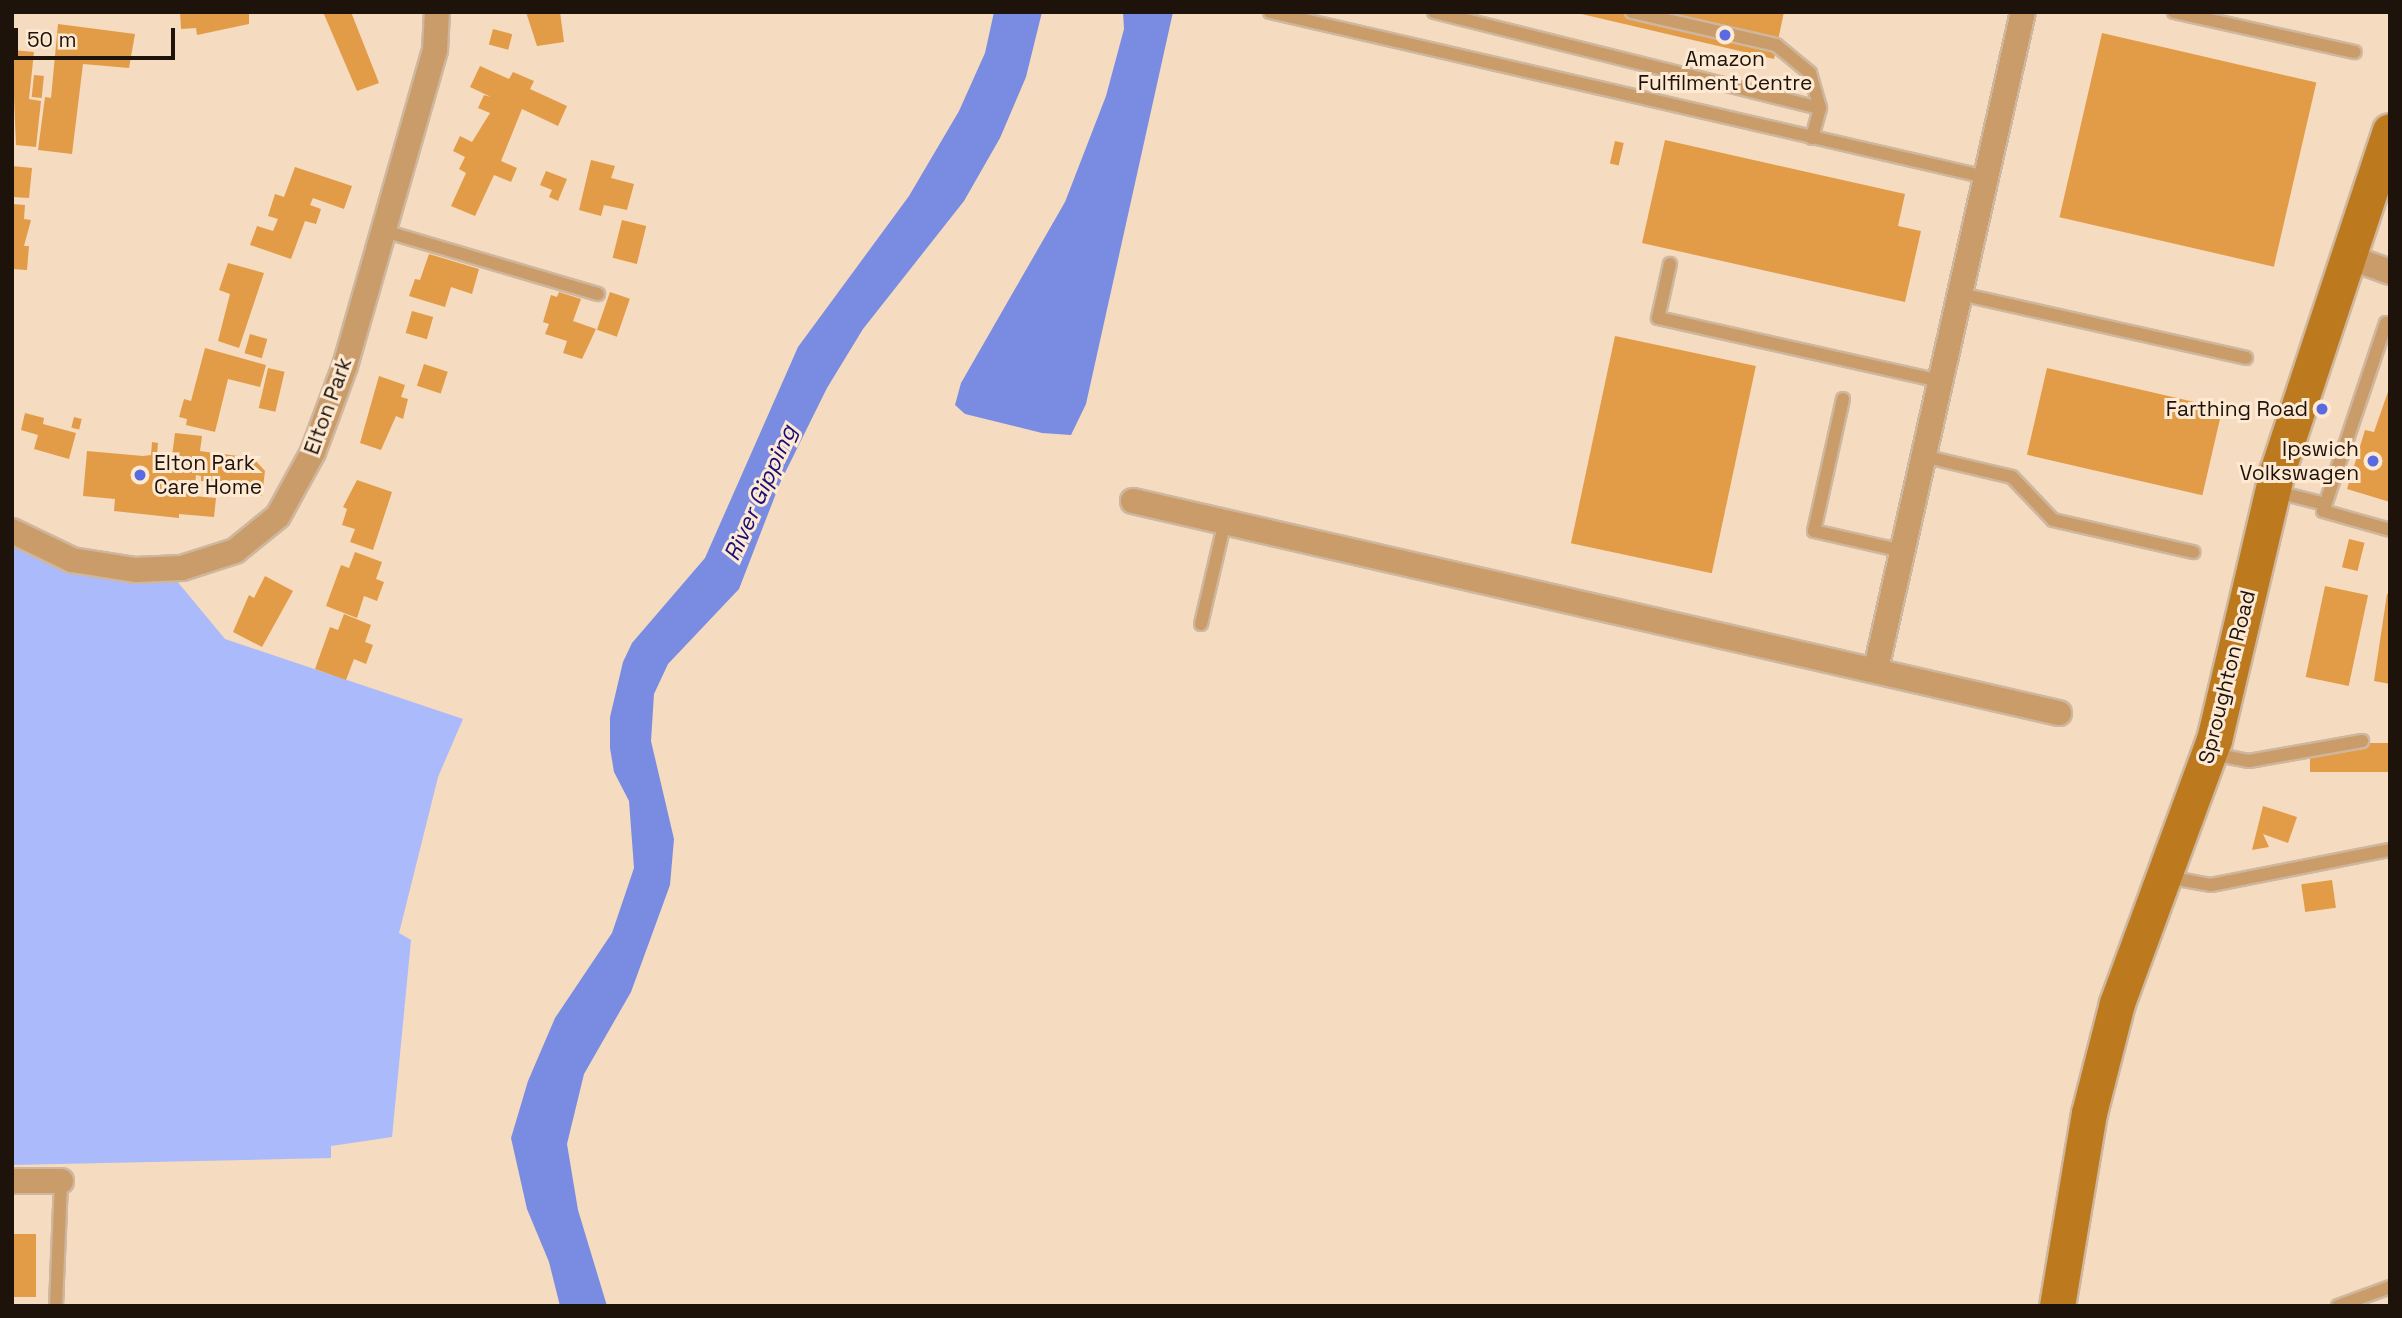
<!DOCTYPE html>
<style>
body{margin:0}
#map{position:relative;width:2402px;height:1318px;overflow:hidden;background:#f5dbbf;font-family:"Space Grotesk",sans-serif}
div>[style]{position:absolute}
.green>*{inset:0;background:#aabafb}
.water>*{inset:0;background:#7a8ce2}
.building>*{inset:0;background:#e29c48;transform-origin:0 0}
.roads{filter:drop-shadow(2px 0 #ceb79e) drop-shadow(-2px 0 #ceb79e) drop-shadow(0 2px #ceb79e) drop-shadow(0 -2px #ceb79e)}
.lane>*{height:12px;margin:-6px;padding:0 6px;transform-origin:6px;border-radius:6px;background:#ca9c6a}
.street>*{height:24px;margin:-12px;padding:0 12px;transform-origin:12px;border-radius:12px;background:#ca9c6a}
.secondary>*{height:35px;margin:-17.5px;padding:0 17.5px;transform-origin:17.5px;border-radius:17.5px;background:#bc791d}
.dots>*{width:19px;height:19px;translate:-50% -50%;box-sizing:border-box;border:4px solid #fee9d3;border-radius:50%}
span{translate:-50% -50%;white-space:nowrap;text-align:center;line-height:1.15;-webkit-text-stroke:6px #fee9d3;paint-order:stroke}
.poi-label{font-size:21px;color:#1d130a}
.right{translate:-100% -50%;text-align:right}
.left{translate:0 -50%;text-align:left}
.street-label{font-size:21px;color:#1d130a}
.water-label{font-size:23px;color:#190f76;font-style:italic}
.frame{position:absolute;inset:0;border:14px solid #1d130a;pointer-events:none}
.scale{position:absolute;left:14px;top:28px;width:161px;height:32px;box-sizing:border-box;border:4px solid #1d130a;border-top:0;padding-left:9px;font-size:21px;line-height:24px;white-space:nowrap;color:#1d130a;-webkit-text-stroke:5px #fee9d3;paint-order:stroke}
</style>
<div id="map">
<div class="green">
<i style="clip-path:polygon(12px 526px,176px 580px,225px 639px,463px 719px,438px 777px,399px 933px,411px 940px,392px 1137px,331px 1146px,331px 1158px,12px 1165px)"></i>
</div>
<div class="water">
<i style="clip-path:polygon(994px 12px,1042px 12px,1026px 77px,1000px 138px,964px 201px,863px 329px,827px 388px,780px 483px,739px 589px,668px 664px,654px 694px,651px 741px,674px 839px,670px 885px,631px 992px,584px 1074px,567px 1144px,578px 1210px,607px 1306px,560px 1306px,549px 1262px,527px 1209px,511px 1138px,528px 1081px,555px 1018px,612px 933px,634px 868px,629px 801px,614px 772px,610px 748px,610px 717px,623px 662px,632px 643px,705px 558px,798px 347px,909px 196px,959px 111px,985px 53px)"></i>
<i style="clip-path:polygon(1123px 12px,1173px 12px,1086px 404px,1071px 435px,1042px 433px,965px 414px,955px 405px,961px 383px,1065px 202px,1106px 96px,1124px 29px)"></i>
</div>
<div class="building">
<i style="clip-path:polygon(180px 12px,249px 12px,249px 24px,197px 35px,196px 28px,181px 29px)"></i>
<i style="clip-path:polygon(323px 12px,351px 12px,379px 83px,357px 91px)"></i>
<i style="clip-path:polygon(526px 12px,560px 12px,564px 42px,537px 46px)"></i>
<i style="clip-path:polygon(1573px 12px,1784px 12px,1774px 59px)"></i>
<i style="clip-path:polygon(58px 24px,135px 34px,129px 68px,83px 64px,72px 154px,38px 150px,45px 97px,51px 98px)"></i>
<i style="left:493px;top:29px;width:20px;height:16px;rotate:15deg"></i>
<i style="left:2102px;top:33px;width:220px;height:189px;rotate:13deg"></i>
<i style="clip-path:polygon(12px 50px,34px 52px,29px 99px,41px 101px,36px 147px,16px 145px)"></i>
<i style="clip-path:polygon(480px 66px,509px 79px,513px 72px,534px 81px,530px 89px,567px 106px,558px 126px,522px 109px,501px 161px,517px 168px,511px 182px,494px 175px,475px 216px,451px 206px,466px 173px,459px 169px,465px 157px,453px 151px,460px 136px,472px 142px,490px 113px,478px 108px,484px 95px,491px 97px,470px 87px)"></i>
<i style="left:34px;top:75px;width:10px;height:22px;rotate:6deg"></i>
<i style="clip-path:polygon(1665px 140px,1905px 194px,1898px 226px,1921px 231px,1905px 302px,1642px 243px)"></i>
<i style="left:1615px;top:141px;width:9px;height:23px;rotate:13deg"></i>
<i style="clip-path:polygon(591px 160px,615px 166px,611px 178px,634px 184px,627px 210px,604px 205px,601px 216px,579px 210px)"></i>
<i style="clip-path:polygon(12px 166px,32px 168px,29px 198px,12px 197px)"></i>
<i style="clip-path:polygon(295px 167px,352px 186px,344px 209px,313px 198px,310px 205px,321px 209px,316px 224px,305px 221px,291px 259px,250px 245px,257px 226px,273px 231px,278px 219px,268px 216px,275px 194px,284px 197px)"></i>
<i style="clip-path:polygon(546px 171px,567px 179px,558px 201px,549px 197px,552px 190px,540px 185px)"></i>
<i style="clip-path:polygon(12px 204px,25px 205px,24px 219px,31px 220px,24px 246px,29px 246px,27px 270px,12px 269px)"></i>
<i style="left:622px;top:220px;width:25px;height:39px;rotate:14deg"></i>
<i style="clip-path:polygon(429px 254px,479px 269px,472px 294px,451px 287px,445px 307px,409px 296px,415px 279px,420px 280px)"></i>
<i style="clip-path:polygon(228px 263px,264px 273px,239px 348px,218px 341px,230px 294px,219px 290px)"></i>
<i style="clip-path:polygon(559px 292px,581px 299px,573px 321px,596px 329px,582px 359px,563px 353px,567px 341px,545px 334px,549px 324px,543px 322px,551px 295px,557px 297px)"></i>
<i style="left:610px;top:292px;width:21px;height:40px;rotate:19deg"></i>
<i style="left:412px;top:311px;width:22px;height:23px;rotate:16deg"></i>
<i style="left:250px;top:334px;width:18px;height:20px;rotate:16deg"></i>
<i style="left:1615px;top:336px;width:144px;height:212px;rotate:12deg"></i>
<i style="clip-path:polygon(205px 348px,266px 365px,260px 387px,228px 379px,215px 432px,186px 425px,187px 419px,179px 417px,184px 399px,191px 401px)"></i>
<i style="left:424px;top:364px;width:25px;height:23px;rotate:18deg"></i>
<i style="left:268px;top:368px;width:17px;height:41px;rotate:13deg"></i>
<i style="left:2047px;top:368px;width:180px;height:89px;rotate:13deg"></i>
<i style="clip-path:polygon(379px 376px,405px 385px,401px 397px,408px 399px,403px 419px,396px 416px,381px 450px,360px 443px)"></i>
<i style="clip-path:polygon(2390px 386px,2390px 502px,2347px 489px,2365px 430px,2374px 432px)"></i>
<i style="clip-path:polygon(25px 413px,44px 418px,43px 424px,76px 433px,69px 459px,34px 449px,38px 435px,21px 430px)"></i>
<i style="left:74px;top:417px;width:8px;height:11px;rotate:14deg"></i>
<i style="clip-path:polygon(175px 433px,202px 436px,200px 451px,253px 458px,265px 471px,262px 496px,235px 493px,236px 481px,201px 481px,201px 476px,196px 475px,194px 496px,216px 498px,214px 517px,179px 514px,179px 518px,114px 511px,115px 499px,83px 496px,87px 451px,143px 456px,151px 455px,152px 442px,158px 443px,157px 455px,172px 456px)"></i>
<i style="clip-path:polygon(357px 480px,392px 492px,373px 550px,350px 542px,355px 529px,342px 525px,347px 509px,343px 507px)"></i>
<i style="left:2349px;top:539px;width:16px;height:29px;rotate:14deg"></i>
<i style="clip-path:polygon(355px 552px,382px 562px,376px 579px,384px 582px,377px 601px,364px 596px,357px 618px,326px 606px,341px 565px,349px 568px)"></i>
<i style="clip-path:polygon(265px 576px,293px 591px,262px 647px,233px 632px,249px 595px,254px 598px)"></i>
<i style="left:2325px;top:586px;width:44px;height:93px;rotate:12deg"></i>
<i style="clip-path:polygon(2387px 594px,2390px 594px,2390px 684px,2374px 681px)"></i>
<i style="clip-path:polygon(344px 614px,371px 625px,365px 642px,373px 645px,366px 664px,354px 659px,346px 680px,315px 669px,330px 627px,338px 630px)"></i>
<i style="left:2390px;top:743px;width:29px;height:80px;rotate:90deg"></i>
<i style="clip-path:polygon(2263px 806px,2297px 817px,2288px 843px,2263px 834px,2269px 847px,2252px 850px)"></i>
<i style="left:2332px;top:880px;width:28px;height:31px;rotate:82deg"></i>
<i style="left:12px;top:1234px;width:24px;height:63px"></i>
</div>
<div class="roads">
<div class="lane">
<i style="left:1270px;top:12px;width:735px;rotate:12.98deg"></i>
<i style="left:1434px;top:12px;width:398px;rotate:14deg"></i>
<i style="left:1632px;top:12px;width:148px;rotate:12.9deg"></i>
<i style="left:1776px;top:45px;width:44px;rotate:39.5deg"></i>
<i style="left:1810px;top:73px;width:36px;rotate:74deg"></i>
<i style="left:1820px;top:108px;width:31px;rotate:105deg"></i>
<i style="left:2174px;top:12px;width:185px;rotate:12.5deg"></i>
<i style="left:384px;top:231px;width:223px;rotate:16.4deg"></i>
<i style="left:1670px;top:264px;width:55px;rotate:102.5deg"></i>
<i style="left:1658px;top:318px;width:289px;rotate:12.6deg"></i>
<i style="left:1960px;top:294px;width:293px;rotate:12.6deg"></i>
<i style="left:2390px;top:324px;width:4px;rotate:-166deg"></i>
<i style="left:2386px;top:323px;width:198px;rotate:108.5deg"></i>
<i style="left:2323px;top:511px;width:70px;rotate:15.8deg"></i>
<i style="left:1843px;top:399px;width:135px;rotate:102.4deg"></i>
<i style="left:1814px;top:531px;width:90px;rotate:12.8deg"></i>
<i style="left:1923px;top:456px;width:91px;rotate:13.3deg"></i>
<i style="left:2012px;top:477px;width:59px;rotate:46.4deg"></i>
<i style="left:2053px;top:520px;width:144px;rotate:12.9deg"></i>
<i style="left:2273px;top:491px;width:54px;rotate:14deg"></i>
<i style="left:1201px;top:624px;width:106px;rotate:-76.9deg"></i>
<i style="left:2213px;top:754px;width:37px;rotate:11deg"></i>
<i style="left:2249px;top:761px;width:115px;rotate:-10deg"></i>
<i style="left:2167px;top:877px;width:45px;rotate:10.3deg"></i>
<i style="left:2211px;top:885px;width:182px;rotate:-11.1deg"></i>
<i style="left:56px;top:1306px;width:125px;rotate:-87.7deg"></i>
<i style="left:2338px;top:1306px;width:55px;rotate:-20.1deg"></i>
</div>
<div class="street">
<i style="left:2346px;top:256px;width:47px;rotate:20deg"></i>
<i style="left:1133px;top:501px;width:950px;rotate:12.9deg"></i>
<i style="left:12px;top:531px;width:67px;rotate:25.8deg"></i>
<i style="left:72px;top:560px;width:64px;rotate:9deg"></i>
<i style="left:135px;top:570px;width:47px;rotate:-2.4deg"></i>
<i style="left:182px;top:568px;width:56px;rotate:-17.8deg"></i>
<i style="left:235px;top:551px;width:55px;rotate:-39.1deg"></i>
<i style="left:278px;top:516px;width:73px;rotate:-61.3deg"></i>
<i style="left:313px;top:452px;width:92px;rotate:-69.6deg"></i>
<i style="left:345px;top:366px;width:329px;rotate:-74.1deg"></i>
<i style="left:435px;top:50px;width:38px;rotate:-87deg"></i>
<i style="left:1876px;top:669px;width:673px;rotate:-77.39deg"></i>
<i style="left:12px;top:1181px;width:49px"></i>
</div>
<div class="secondary">
<i style="left:2057px;top:1306px;width:196px;rotate:-80.6deg"></i>
<i style="left:2089px;top:1113px;width:114px;rotate:-75.7deg"></i>
<i style="left:2117px;top:1003px;width:280px;rotate:-69.8deg"></i>
<i style="left:2214px;top:740px;width:275px;rotate:-76.8deg"></i>
<i style="left:2277px;top:472px;width:359px;rotate:-71.7deg"></i>
</div>
</div>
<div class="dots">
<i style="left:1725px;top:35px;background:#5a6ae1"></i>
<i style="left:2322px;top:409px;background:#5a6ae1"></i>
<i style="left:2373px;top:461px;background:#5a6ae1"></i>
<i style="left:140px;top:475px;background:#5a6ae1"></i>
</div>
<div class="poi-label">
<span style="left:1725px;top:71px">Amazon<br>Fulfilment Centre</span>
<span class="right" style="left:2308px;top:409px">Farthing Road</span>
<span class="right" style="left:2359px;top:461px">Ipswich<br>Volkswagen</span>
<span class="left" style="left:154px;top:475px">Elton Park<br>Care Home</span>
</div>
<div class="street-label">
<span style="left:328px;top:406px;rotate:-70deg">Elton Park</span>
<span style="left:2227px;top:677px;rotate:-76deg">Sproughton Road</span>
</div>
<div class="water-label">
<span style="left:760px;top:493px;rotate:-66deg">River Gipping</span>
</div>
<div class="frame"></div>
<div class="scale">50 m</div>
</div>
